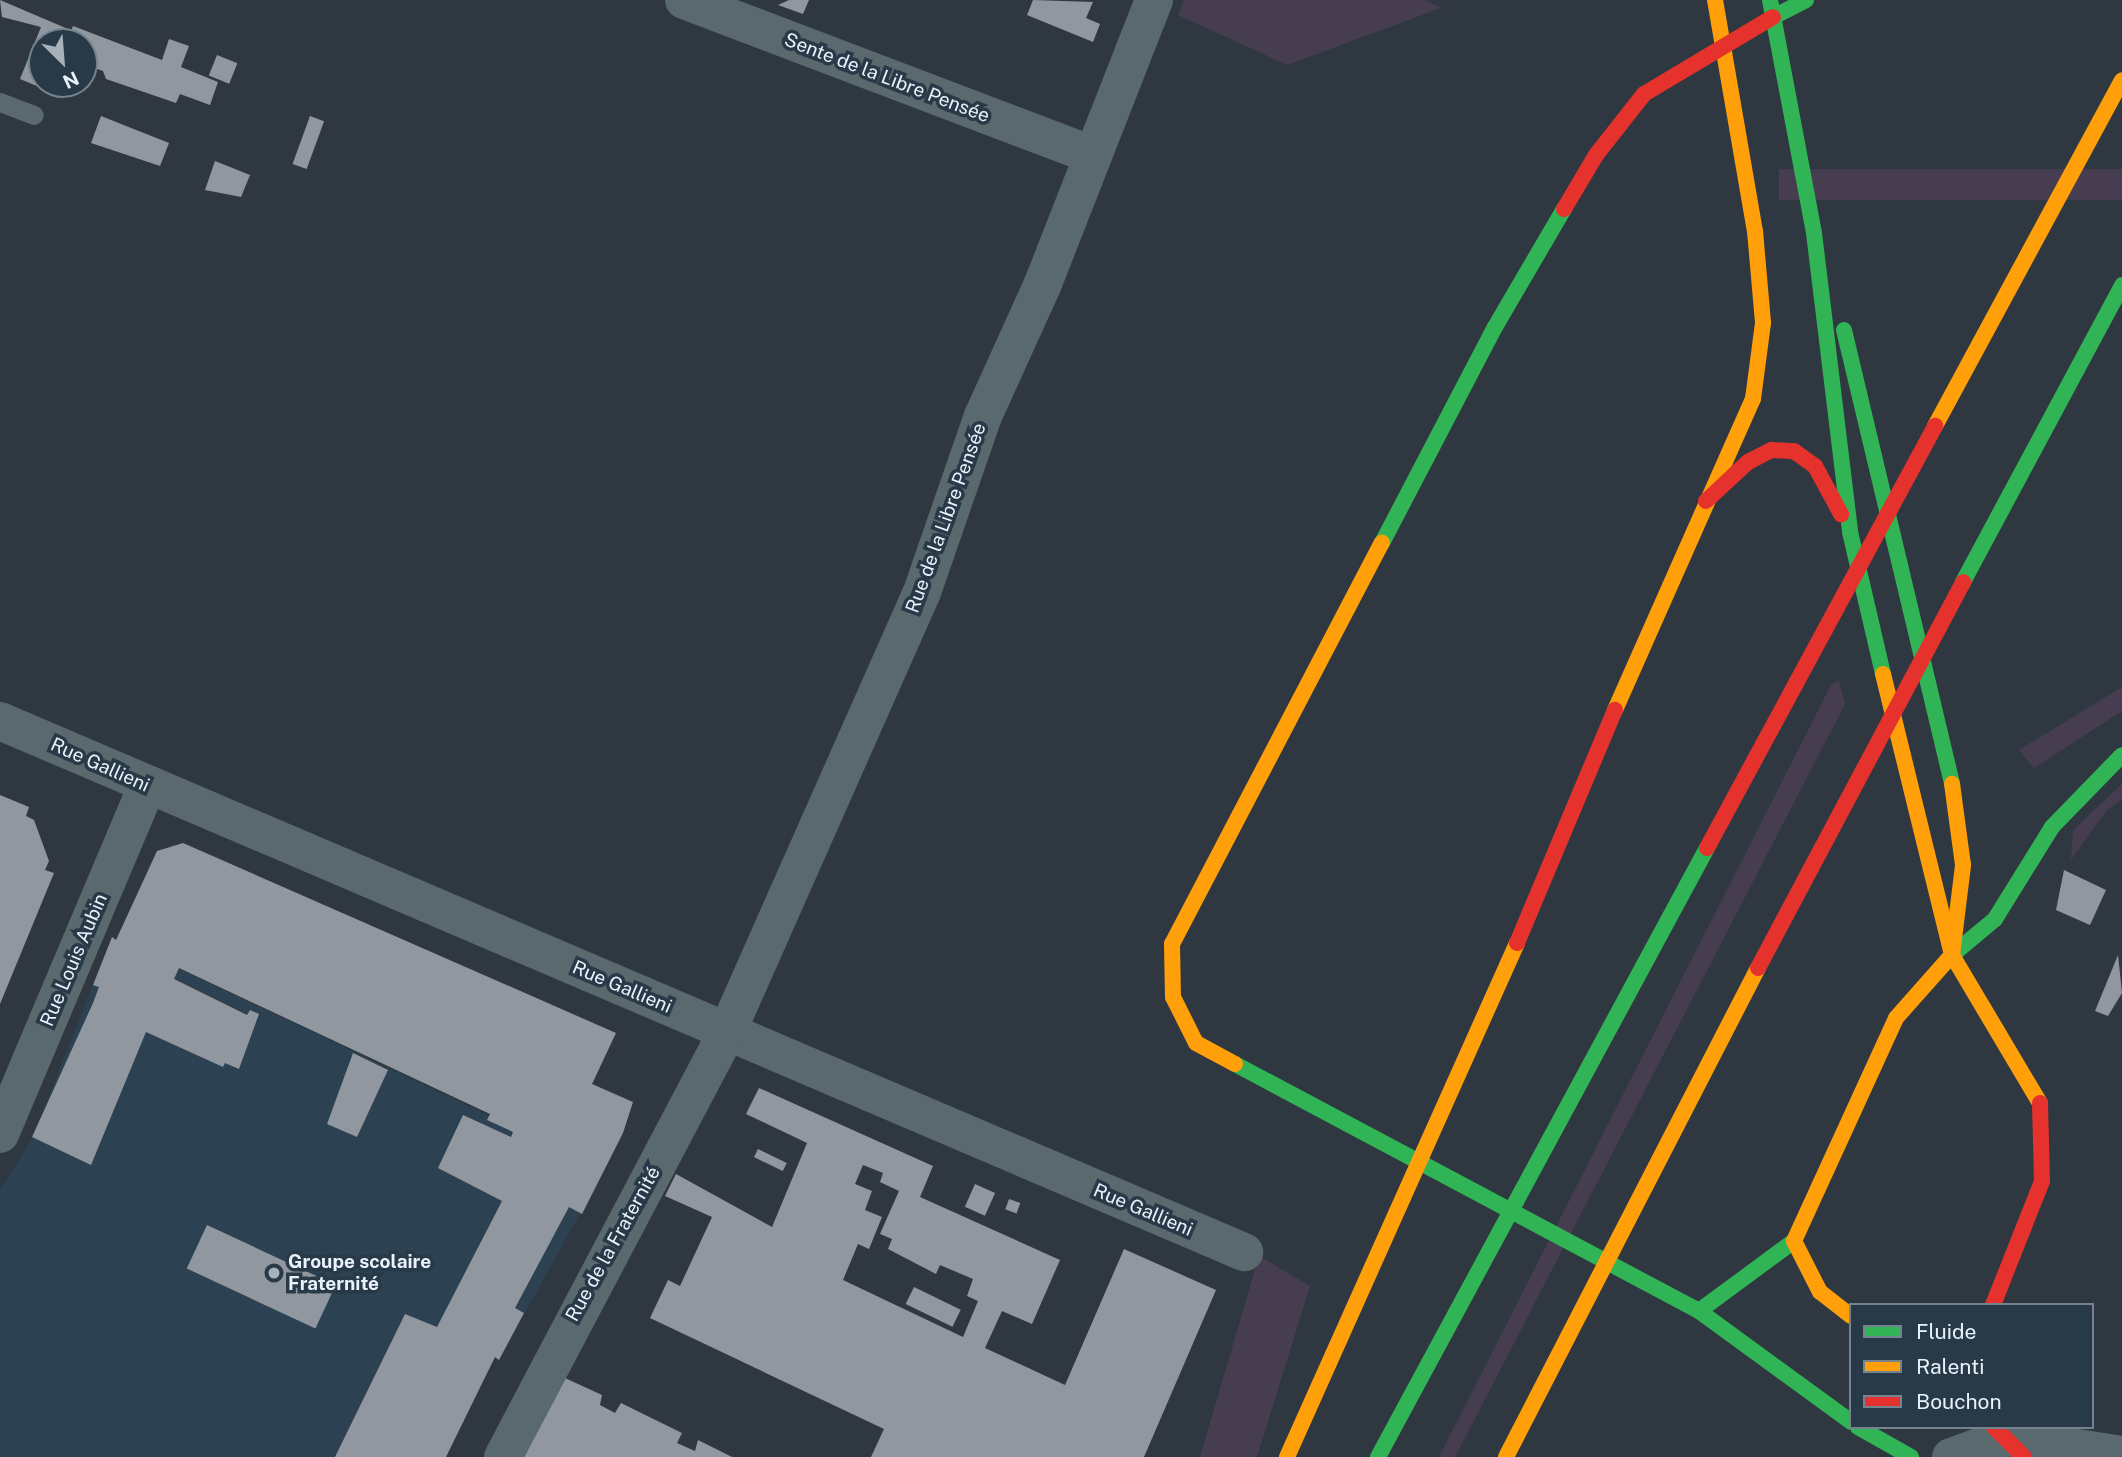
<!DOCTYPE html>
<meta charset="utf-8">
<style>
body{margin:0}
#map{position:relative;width:2122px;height:1457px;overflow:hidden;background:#2f3840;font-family:"Public Sans",sans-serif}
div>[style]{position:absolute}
.built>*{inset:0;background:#2c4152}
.green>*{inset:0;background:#473d51;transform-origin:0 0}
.building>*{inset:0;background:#91979f;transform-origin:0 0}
.lane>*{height:19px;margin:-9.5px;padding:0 9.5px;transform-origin:9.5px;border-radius:9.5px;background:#5a696e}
.street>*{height:38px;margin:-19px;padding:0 19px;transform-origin:19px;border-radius:19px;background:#5a696e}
.fast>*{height:16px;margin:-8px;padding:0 8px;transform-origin:8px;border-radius:8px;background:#30b455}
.slow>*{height:16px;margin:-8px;padding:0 8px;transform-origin:8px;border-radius:8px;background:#ff9f0a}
.jam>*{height:16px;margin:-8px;padding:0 8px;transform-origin:8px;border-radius:8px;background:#e5322d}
.dots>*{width:19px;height:19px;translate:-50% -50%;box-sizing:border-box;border:4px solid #283947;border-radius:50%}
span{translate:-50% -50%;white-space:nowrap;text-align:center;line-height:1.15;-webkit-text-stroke:7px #283947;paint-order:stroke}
.street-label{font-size:19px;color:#e8f2fc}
.poi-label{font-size:19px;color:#e8f2fc;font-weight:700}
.left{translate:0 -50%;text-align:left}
.legend{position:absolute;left:1849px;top:1303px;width:245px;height:126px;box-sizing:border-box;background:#283947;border:2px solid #75838f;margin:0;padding:9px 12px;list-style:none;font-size:21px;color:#e8f2fc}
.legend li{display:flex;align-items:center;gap:14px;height:35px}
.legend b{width:35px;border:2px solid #75838f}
.north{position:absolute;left:28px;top:28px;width:70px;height:70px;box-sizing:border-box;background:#283947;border:2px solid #75838f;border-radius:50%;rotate:155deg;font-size:19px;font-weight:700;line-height:28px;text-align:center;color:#e8f2fc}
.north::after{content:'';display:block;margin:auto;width:24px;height:32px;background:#a7b1ba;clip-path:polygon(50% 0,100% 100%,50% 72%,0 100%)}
</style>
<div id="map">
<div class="built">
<i style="clip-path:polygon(112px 937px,604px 1170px,499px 1360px,494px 1357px,446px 1457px,0 1457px,0 1190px,33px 1137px)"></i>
</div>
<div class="green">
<i style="clip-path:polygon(1184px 0,1425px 0,1441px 8px,1287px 65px,1178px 15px)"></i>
<i style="left:2122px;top:169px;width:31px;height:343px;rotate:90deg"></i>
<i style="clip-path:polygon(1839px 681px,1845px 704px,1455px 1457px,1439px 1457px,1831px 685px)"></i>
<i style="clip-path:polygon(2122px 687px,2122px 711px,2034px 768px,2019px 750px)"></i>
<i style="clip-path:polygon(2122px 784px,2122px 799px,2106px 811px,2071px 860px,2073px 830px)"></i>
<i style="clip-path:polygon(1259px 1256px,1310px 1286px,1257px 1457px,1200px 1457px)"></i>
</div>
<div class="building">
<i style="clip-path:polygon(0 0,68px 29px,63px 42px,42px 42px,44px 89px,20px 79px,41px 27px,2px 17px)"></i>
<i style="clip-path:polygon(789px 0,809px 0,803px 14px,778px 5px)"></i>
<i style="clip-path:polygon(1033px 0,1093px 2px,1086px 18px,1100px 24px,1093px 42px,1027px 15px)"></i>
<i style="clip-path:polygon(73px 26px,162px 60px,169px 39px,189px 46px,181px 67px,218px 82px,210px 105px,180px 94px,176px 103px,106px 79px,103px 71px,84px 64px,84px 42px,67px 42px)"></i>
<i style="left:217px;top:55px;width:22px;height:22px;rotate:22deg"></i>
<i style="clip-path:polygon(101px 116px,169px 143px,160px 166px,91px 143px)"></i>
<i style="left:310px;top:116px;width:15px;height:51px;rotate:20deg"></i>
<i style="clip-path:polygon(215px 161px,250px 175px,241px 197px,205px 190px)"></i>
<i style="clip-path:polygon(0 795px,29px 807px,26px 816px,34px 820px,49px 861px,45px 870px,54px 873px,0 1004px)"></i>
<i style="clip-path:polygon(183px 843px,616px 1033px,592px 1084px,633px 1102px,623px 1133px,582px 1214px,569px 1207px,515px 1308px,524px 1313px,499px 1360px,495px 1357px,446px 1457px,335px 1457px,405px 1314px,437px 1327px,502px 1201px,438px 1168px,463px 1115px,511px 1137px,513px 1132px,487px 1120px,490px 1114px,179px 968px,174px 979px,247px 1015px,250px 1010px,259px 1014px,239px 1069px,225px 1063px,223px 1067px,146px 1032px,91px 1165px,32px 1137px,93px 1003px,99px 987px,93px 985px,112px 937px,116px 940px,157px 851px)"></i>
<i style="clip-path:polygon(2064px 870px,2106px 890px,2090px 925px,2056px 910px)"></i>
<i style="clip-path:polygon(2118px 955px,2122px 993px,2108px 1016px,2095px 1011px)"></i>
<i style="clip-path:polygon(353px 1053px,388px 1070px,357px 1137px,327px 1124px)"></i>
<i style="clip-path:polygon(evenodd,759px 1088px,933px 1166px,920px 1197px,1060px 1260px,1032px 1324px,1002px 1311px,985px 1348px,1065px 1385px,1124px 1249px,1216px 1290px,1144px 1457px,871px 1457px,884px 1429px,650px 1318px,668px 1280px,680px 1286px,712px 1217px,665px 1196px,676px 1174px,772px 1227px,807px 1143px,746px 1114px,759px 1088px,863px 1165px,883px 1173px,880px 1182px,899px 1191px,880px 1234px,892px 1239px,888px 1249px,936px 1274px,940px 1265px,973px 1279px,967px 1296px,978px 1301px,963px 1337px,843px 1280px,858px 1244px,869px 1249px,882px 1217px,865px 1210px,872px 1191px,855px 1184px,863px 1165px)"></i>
<i style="left:758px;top:1149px;width:32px;height:9px;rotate:26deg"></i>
<i style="left:975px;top:1184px;width:22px;height:25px;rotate:24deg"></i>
<i style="left:1009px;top:1199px;width:12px;height:11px;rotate:20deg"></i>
<i style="left:207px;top:1225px;width:142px;height:48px;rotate:25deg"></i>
<i style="left:914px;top:1287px;width:52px;height:19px;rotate:26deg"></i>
<i style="clip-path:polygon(565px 1378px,602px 1395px,600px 1405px,615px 1413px,621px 1403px,682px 1433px,677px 1443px,695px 1451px,698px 1440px,732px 1457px,522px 1457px)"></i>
</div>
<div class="lane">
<i style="left:0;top:102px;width:36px;rotate:21deg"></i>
</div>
<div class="street">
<i style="left:684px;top:0;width:436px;rotate:20.8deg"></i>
<i style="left:0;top:721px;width:1353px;rotate:23.12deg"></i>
<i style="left:0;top:1134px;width:378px;rotate:-67.1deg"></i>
<i style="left:503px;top:1457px;width:480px;rotate:-62.2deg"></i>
<i style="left:727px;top:1032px;width:481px;rotate:-66.1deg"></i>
<i style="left:922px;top:592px;width:186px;rotate:-70.9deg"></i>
<i style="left:983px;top:416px;width:143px;rotate:-65.6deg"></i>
<i style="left:1042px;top:286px;width:307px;rotate:-68.6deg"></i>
<i style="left:1951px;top:1457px;width:59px;rotate:-20deg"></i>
<i style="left:2006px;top:1437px;width:117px;rotate:8.8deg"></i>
</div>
<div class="fast">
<i style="left:1770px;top:0;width:237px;rotate:79.3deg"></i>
<i style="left:1814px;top:233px;width:301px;rotate:83.1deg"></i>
<i style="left:1850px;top:532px;width:146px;rotate:76.9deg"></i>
<i style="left:1773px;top:17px;width:37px;rotate:-27deg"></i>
<i style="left:1844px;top:330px;width:467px;rotate:76.6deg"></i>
<i style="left:1382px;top:543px;width:244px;rotate:-62.4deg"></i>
<i style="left:1495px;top:327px;width:137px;rotate:-59.7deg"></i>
<i style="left:1963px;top:582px;width:337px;rotate:-61.8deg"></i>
<i style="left:1952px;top:955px;width:56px;rotate:-39.9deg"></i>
<i style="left:1995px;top:919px;width:108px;rotate:-58.2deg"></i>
<i style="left:2052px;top:827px;width:100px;rotate:-45.8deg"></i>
<i style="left:1235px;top:1064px;width:526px;rotate:28.03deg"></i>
<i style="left:1699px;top:1311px;width:188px;rotate:36.1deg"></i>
<i style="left:1699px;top:1311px;width:118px;rotate:-36.4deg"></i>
<i style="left:1858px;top:1427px;width:61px;rotate:29.5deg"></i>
<i style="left:1378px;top:1457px;width:692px;rotate:-61.62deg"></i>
</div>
<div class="slow">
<i style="left:1715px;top:0;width:234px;rotate:80.2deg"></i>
<i style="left:1755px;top:231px;width:92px;rotate:85deg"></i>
<i style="left:1935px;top:426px;width:393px;rotate:-61.6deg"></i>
<i style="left:1883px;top:674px;width:289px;rotate:76.2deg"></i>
<i style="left:1952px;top:955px;width:172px;rotate:59.3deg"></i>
<i style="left:1615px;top:710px;width:340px;rotate:-66.1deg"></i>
<i style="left:1753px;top:399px;width:77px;rotate:-82.5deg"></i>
<i style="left:1235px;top:1064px;width:44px;rotate:-151.7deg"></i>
<i style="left:1196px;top:1043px;width:51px;rotate:-116.6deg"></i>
<i style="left:1173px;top:997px;width:53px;rotate:-91.1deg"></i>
<i style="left:1172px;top:944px;width:453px;rotate:-62.4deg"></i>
<i style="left:1851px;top:1316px;width:39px;rotate:-142deg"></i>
<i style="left:1820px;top:1292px;width:57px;rotate:-117deg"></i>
<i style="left:1794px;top:1241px;width:245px;rotate:-65.4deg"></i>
<i style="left:1896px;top:1018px;width:84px;rotate:-48.4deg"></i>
<i style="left:1952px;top:955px;width:91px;rotate:-83deg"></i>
<i style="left:1963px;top:865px;width:82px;rotate:-97.7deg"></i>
<i style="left:1287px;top:1457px;width:563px;rotate:-65.89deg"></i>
<i style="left:1506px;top:1457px;width:550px;rotate:-62.74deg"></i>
</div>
<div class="jam">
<i style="left:1564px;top:209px;width:63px;rotate:-59.3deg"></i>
<i style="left:1596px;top:155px;width:78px;rotate:-51.8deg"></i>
<i style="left:1644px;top:94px;width:150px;rotate:-30.8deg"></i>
<i style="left:1706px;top:501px;width:57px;rotate:-42.9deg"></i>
<i style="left:1748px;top:462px;width:27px;rotate:-27deg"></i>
<i style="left:1772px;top:450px;width:22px;rotate:3deg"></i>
<i style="left:1794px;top:451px;width:26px;rotate:36deg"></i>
<i style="left:1815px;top:466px;width:55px;rotate:61.6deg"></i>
<i style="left:1707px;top:848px;width:480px;rotate:-61.6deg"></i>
<i style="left:1517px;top:943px;width:253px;rotate:-67.2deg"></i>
<i style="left:1758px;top:968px;width:437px;rotate:-62deg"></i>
<i style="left:1993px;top:1305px;width:133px;rotate:-68.4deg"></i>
<i style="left:2042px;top:1181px;width:78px;rotate:-91.5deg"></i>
<i style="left:1994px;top:1427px;width:42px;rotate:45deg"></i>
</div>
<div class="dots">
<i style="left:274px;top:1273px;background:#a7b1ba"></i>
</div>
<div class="street-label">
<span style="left:887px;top:78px;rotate:21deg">Sente de la Libre Pensée</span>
<span style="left:946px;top:518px;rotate:-70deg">Rue de la Libre Pensée</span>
<span style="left:100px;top:765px;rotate:24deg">Rue Gallieni</span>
<span style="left:74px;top:960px;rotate:-67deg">Rue Louis Aubin</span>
<span style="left:622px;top:987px;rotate:23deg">Rue Gallieni</span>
<span style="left:1143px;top:1210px;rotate:23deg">Rue Gallieni</span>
<span style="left:613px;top:1244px;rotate:-61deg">Rue de la Fraternité</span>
</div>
<div class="poi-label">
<span class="left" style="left:288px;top:1273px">Groupe scolaire<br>Fraternité</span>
</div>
<ul class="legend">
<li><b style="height:9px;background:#30b455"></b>Fluide</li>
<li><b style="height:9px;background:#ff9f0a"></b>Ralenti</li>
<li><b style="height:9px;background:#e5322d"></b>Bouchon</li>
</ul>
<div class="north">N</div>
</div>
